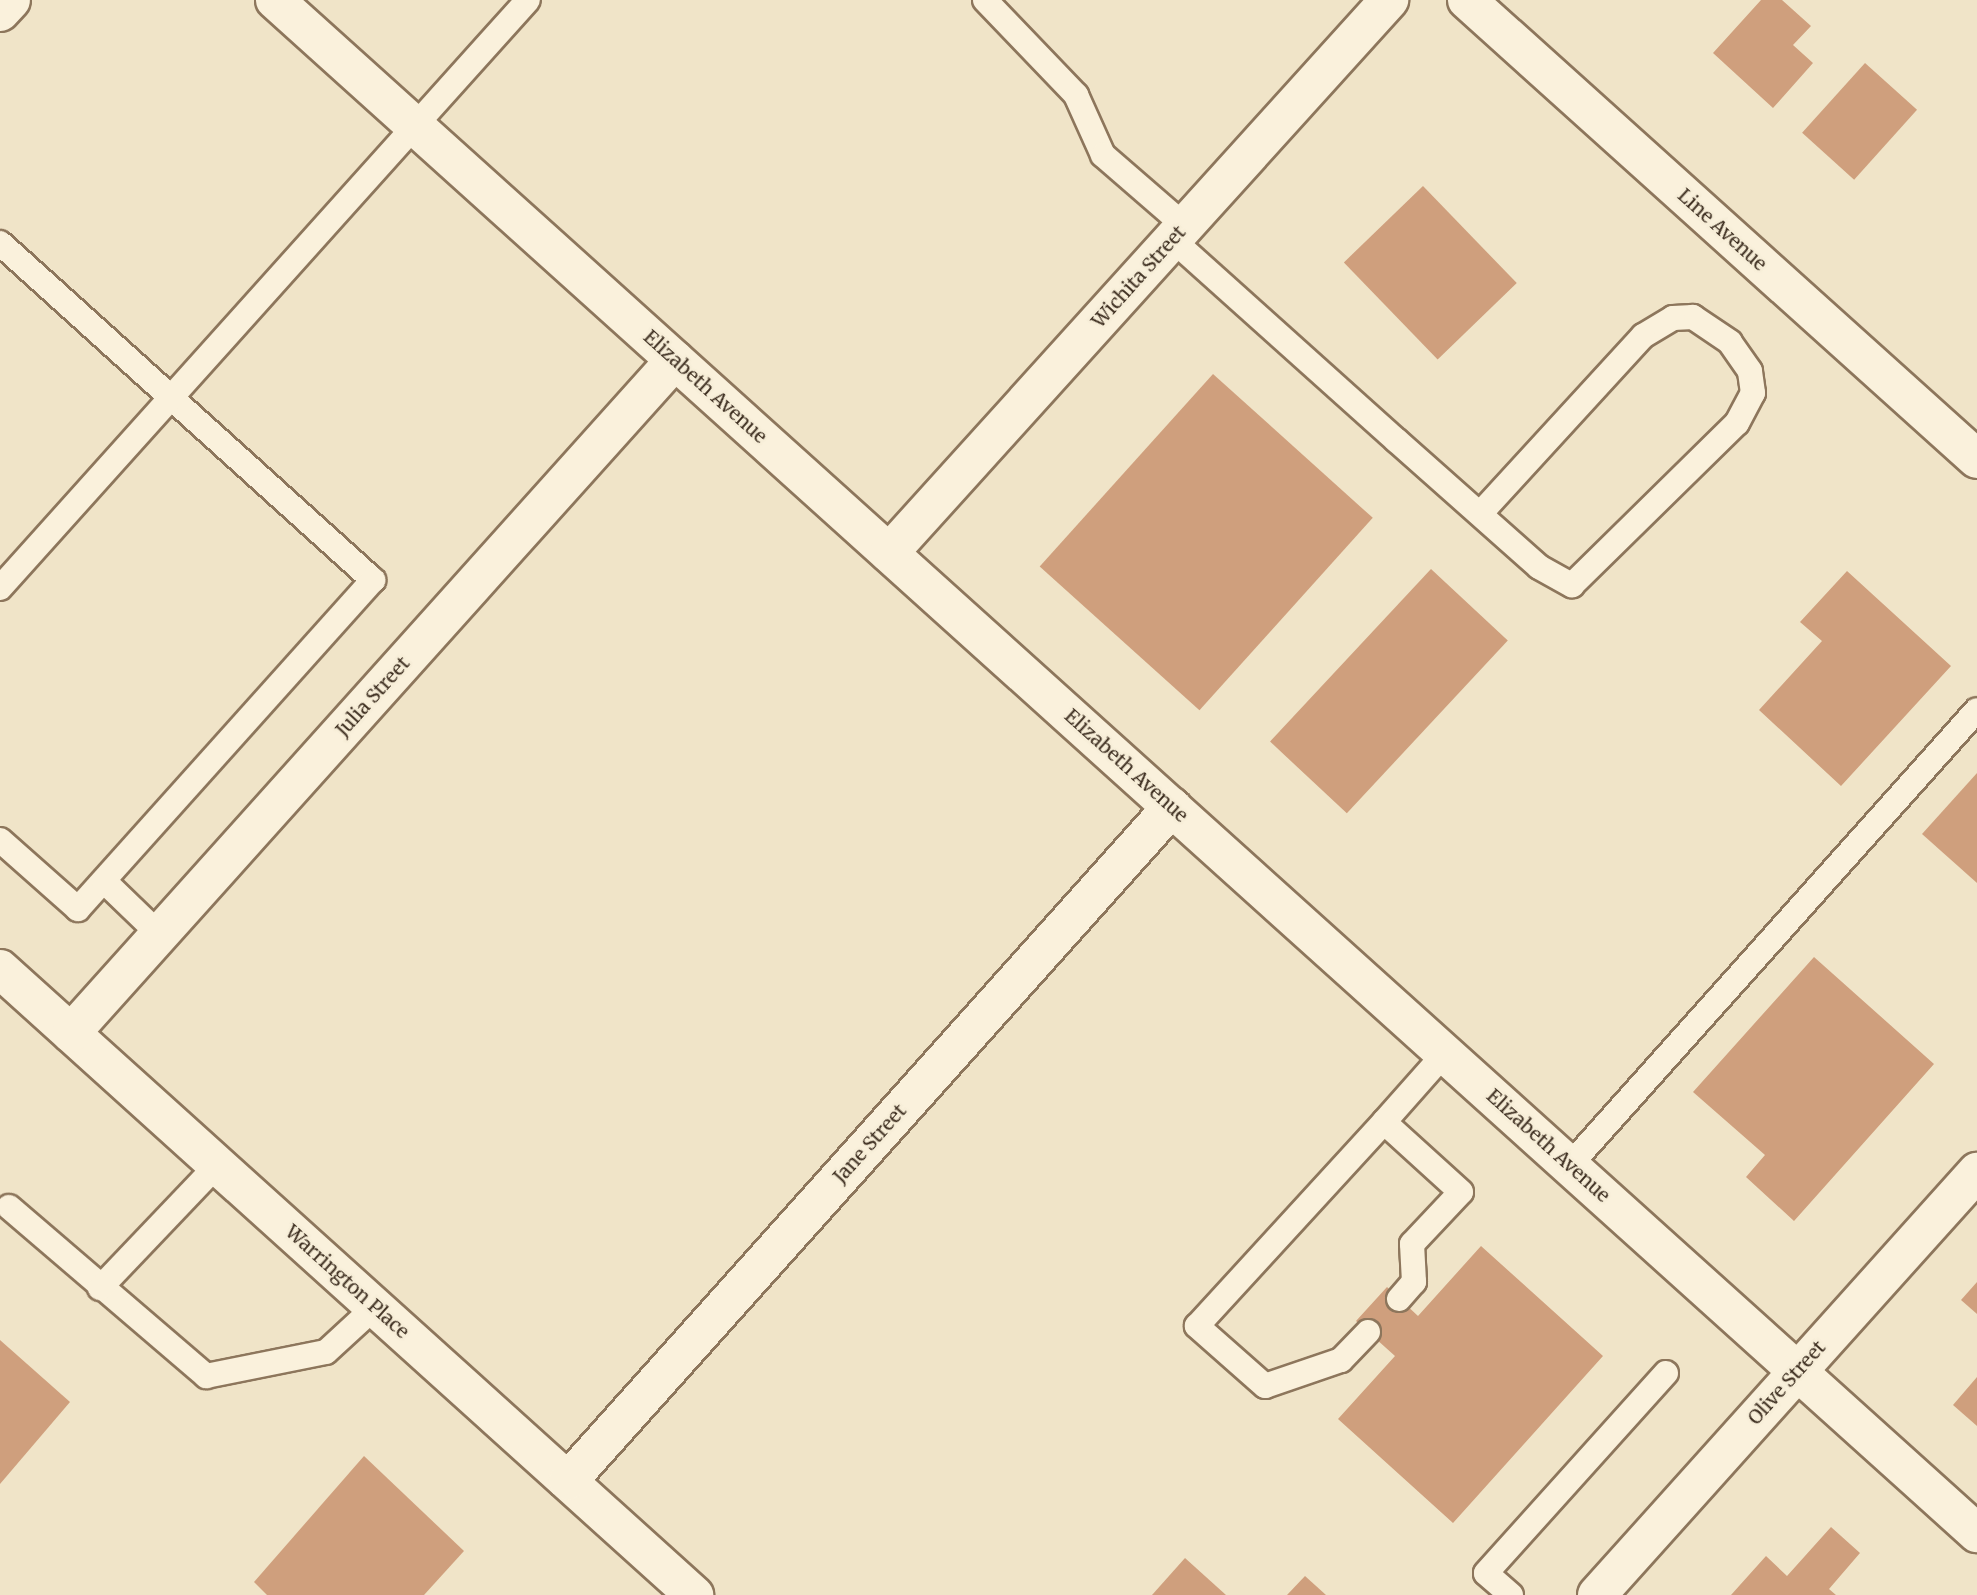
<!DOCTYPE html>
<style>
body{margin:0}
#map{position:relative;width:1977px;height:1595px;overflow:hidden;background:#f0e4c8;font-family:Merriweather,serif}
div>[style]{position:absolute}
.building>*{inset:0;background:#cf9f7d;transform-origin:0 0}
.roads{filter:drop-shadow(2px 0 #8d765c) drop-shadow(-2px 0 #8d765c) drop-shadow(0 2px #8d765c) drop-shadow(0 -2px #8d765c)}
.service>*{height:24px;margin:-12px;padding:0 12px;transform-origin:12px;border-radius:12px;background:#faf1dc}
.minor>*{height:38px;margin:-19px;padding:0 19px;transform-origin:19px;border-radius:19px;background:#faf1dc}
.tertiary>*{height:38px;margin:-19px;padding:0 19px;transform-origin:19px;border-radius:19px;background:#faf1dc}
.secondary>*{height:38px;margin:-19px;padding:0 19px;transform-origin:19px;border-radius:19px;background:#faf1dc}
span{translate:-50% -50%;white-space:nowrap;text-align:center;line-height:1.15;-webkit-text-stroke:5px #f7eed8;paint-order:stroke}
.street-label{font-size:19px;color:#3d2e20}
</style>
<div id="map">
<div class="building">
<i style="clip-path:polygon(1761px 0,1782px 0,1811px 26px,1793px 45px,1813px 63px,1773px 108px,1713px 53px)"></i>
<i style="left:1865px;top:63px;width:70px;height:94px;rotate:42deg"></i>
<i style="left:1423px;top:186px;width:135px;height:110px;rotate:46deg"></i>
<i style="left:1213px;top:374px;width:215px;height:259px;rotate:42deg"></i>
<i style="left:1431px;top:569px;width:105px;height:236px;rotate:43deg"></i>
<i style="clip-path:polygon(1847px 571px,1951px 666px,1841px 786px,1759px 710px,1822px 641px,1800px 622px)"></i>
<i style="clip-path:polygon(1977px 773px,1977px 883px,1922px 834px)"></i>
<i style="clip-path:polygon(1814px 957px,1934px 1064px,1794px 1221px,1746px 1177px,1765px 1155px,1693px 1092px)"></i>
<i style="clip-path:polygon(1481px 1246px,1603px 1356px,1453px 1523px,1338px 1419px,1395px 1356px,1356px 1321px,1387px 1287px,1418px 1316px)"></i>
<i style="clip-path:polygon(1977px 1282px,1977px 1314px,1961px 1300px)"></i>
<i style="clip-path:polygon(0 1340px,70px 1402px,0 1484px)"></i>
<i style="clip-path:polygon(1977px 1377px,1977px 1426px,1953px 1405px)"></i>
<i style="clip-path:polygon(364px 1456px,464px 1551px,424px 1595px,267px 1595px,254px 1582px)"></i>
<i style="clip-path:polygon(1831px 1527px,1860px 1553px,1829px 1589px,1836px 1595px,1731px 1595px,1766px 1556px,1787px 1576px)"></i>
<i style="clip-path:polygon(1185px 1558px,1226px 1595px,1152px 1595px)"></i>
<i style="clip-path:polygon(1305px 1576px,1326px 1595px,1287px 1595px)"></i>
</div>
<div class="roads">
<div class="service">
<i style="left:985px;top:0;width:132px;rotate:46.2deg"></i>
<i style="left:1076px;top:95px;width:66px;rotate:65.8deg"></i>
<i style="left:1103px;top:155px;width:108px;rotate:40.9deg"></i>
<i style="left:1173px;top:240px;width:300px;rotate:41.9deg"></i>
<i style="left:1396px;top:440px;width:191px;rotate:41.6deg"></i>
<i style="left:1539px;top:567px;width:38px;rotate:29deg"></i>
<i style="left:1572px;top:585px;width:231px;rotate:-44.5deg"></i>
<i style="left:1737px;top:423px;width:34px;rotate:-62deg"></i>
<i style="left:1753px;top:393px;width:22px;rotate:-98deg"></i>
<i style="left:1750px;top:371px;width:35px;rotate:-125deg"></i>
<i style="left:1730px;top:342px;width:45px;rotate:-146deg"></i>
<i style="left:1693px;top:317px;width:20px;rotate:177deg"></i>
<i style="left:1673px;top:318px;width:35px;rotate:149deg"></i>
<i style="left:1643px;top:336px;width:241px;rotate:132.5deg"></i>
<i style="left:0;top:243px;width:503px;rotate:42.1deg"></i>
<i style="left:373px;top:580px;width:442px;rotate:131.9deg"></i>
<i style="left:78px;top:909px;width:104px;rotate:-138.5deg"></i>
<i style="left:0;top:588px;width:790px;rotate:-48.08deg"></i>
<i style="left:104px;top:881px;width:78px;rotate:44deg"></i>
<i style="left:1570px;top:1165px;width:610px;rotate:-48.19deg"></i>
<i style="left:9px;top:1207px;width:260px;rotate:40.6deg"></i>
<i style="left:206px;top:1376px;width:122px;rotate:-11.3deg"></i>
<i style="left:326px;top:1352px;width:67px;rotate:-42.6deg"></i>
<i style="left:100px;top:1288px;width:170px;rotate:-46.4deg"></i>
<i style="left:1399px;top:1299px;width:23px;rotate:-49deg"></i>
<i style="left:1414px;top:1282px;width:38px;rotate:-93deg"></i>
<i style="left:1412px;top:1244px;width:71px;rotate:-46.7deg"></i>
<i style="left:1461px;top:1192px;width:104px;rotate:-137.7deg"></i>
<i style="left:1384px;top:1122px;width:92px;rotate:-48.5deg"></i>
<i style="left:1368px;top:1332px;width:39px;rotate:134deg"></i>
<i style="left:1341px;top:1360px;width:80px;rotate:161.1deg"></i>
<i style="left:1265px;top:1386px;width:91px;rotate:-138.6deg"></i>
<i style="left:1197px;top:1326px;width:277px;rotate:-47.5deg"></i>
<i style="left:1511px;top:1595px;width:33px;rotate:-139deg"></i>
<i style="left:1486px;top:1573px;width:269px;rotate:-48deg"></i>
</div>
<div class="minor">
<i style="left:275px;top:0;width:2291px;rotate:42.01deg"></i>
<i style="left:0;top:12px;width:16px;rotate:-47deg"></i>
<i style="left:889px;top:553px;width:746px;rotate:-47.88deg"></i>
<i style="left:0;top:969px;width:935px;rotate:42.05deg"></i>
<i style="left:71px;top:1033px;width:904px;rotate:-48.09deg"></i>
<i style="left:568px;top:1481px;width:905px;rotate:-48.14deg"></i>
</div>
<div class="tertiary">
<i style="left:1597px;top:1595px;width:569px;rotate:-48.07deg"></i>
</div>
<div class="secondary">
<i style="left:1467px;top:0;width:686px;rotate:41.99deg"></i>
</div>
</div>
<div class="street-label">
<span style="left:1722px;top:230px;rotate:42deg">Line Avenue</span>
<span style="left:1139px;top:277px;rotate:-48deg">Wichita Street</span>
<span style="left:705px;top:387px;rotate:42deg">Elizabeth Avenue</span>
<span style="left:373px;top:697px;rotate:-48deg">Julia Street</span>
<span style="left:1126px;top:766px;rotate:42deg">Elizabeth Avenue</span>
<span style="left:870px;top:1144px;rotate:-48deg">Jane Street</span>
<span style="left:1548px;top:1146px;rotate:42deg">Elizabeth Avenue</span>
<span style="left:347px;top:1282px;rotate:42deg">Warrington Place</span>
<span style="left:1787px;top:1383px;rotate:-48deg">Olive Street</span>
</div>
</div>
